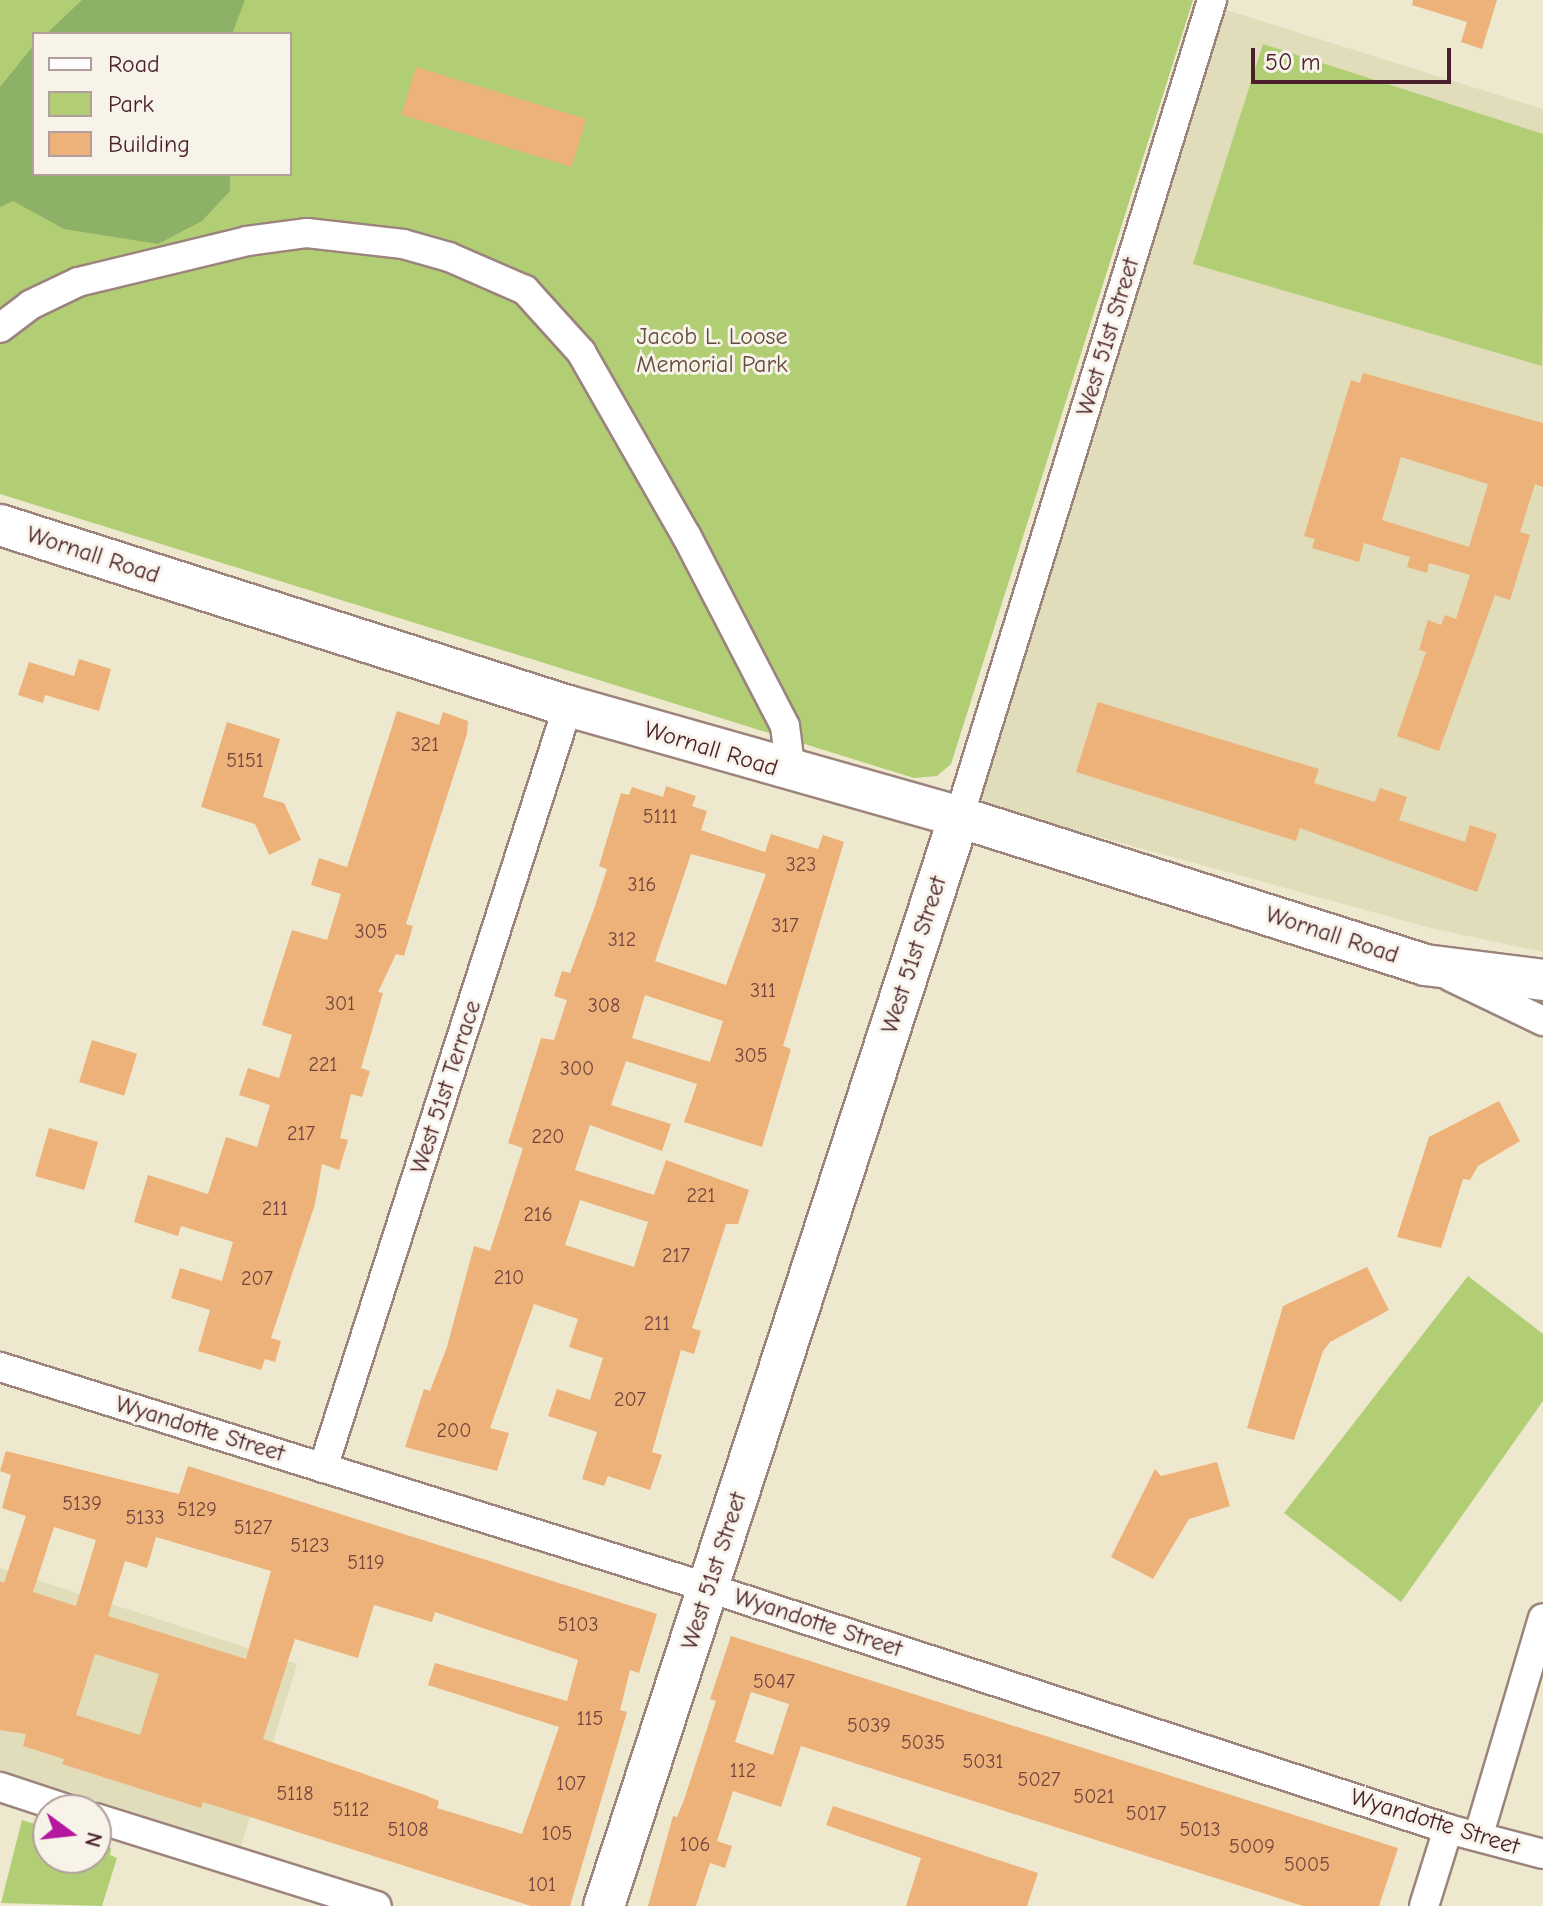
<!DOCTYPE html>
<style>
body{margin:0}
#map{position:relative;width:1543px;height:1906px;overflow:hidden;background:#eee8cf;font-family:"Comic Neue",sans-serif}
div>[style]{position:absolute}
.built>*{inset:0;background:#e1dcba}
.green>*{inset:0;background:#b2ce75}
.forest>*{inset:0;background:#8db166}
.building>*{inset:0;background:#edb27a;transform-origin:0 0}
.roads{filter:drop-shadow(2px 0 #9c847d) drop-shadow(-2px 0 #9c847d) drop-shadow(0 2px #9c847d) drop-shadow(0 -2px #9c847d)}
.street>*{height:28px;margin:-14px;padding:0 14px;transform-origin:14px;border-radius:14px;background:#fff}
.secondary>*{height:40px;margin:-20px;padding:0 20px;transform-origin:20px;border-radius:20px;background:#fff}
span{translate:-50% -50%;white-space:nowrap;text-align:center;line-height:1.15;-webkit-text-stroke:6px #f7f3e8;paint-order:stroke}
.number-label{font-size:20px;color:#73443f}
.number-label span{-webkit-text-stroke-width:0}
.park-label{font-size:24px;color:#644b3e}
.street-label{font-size:24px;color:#4a1f2b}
.legend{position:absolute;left:32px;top:32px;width:260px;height:144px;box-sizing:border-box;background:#f7f3e8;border:2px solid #b29e9c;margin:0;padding:10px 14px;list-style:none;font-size:24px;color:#4a1f2b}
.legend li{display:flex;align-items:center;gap:16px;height:40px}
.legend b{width:40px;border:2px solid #b29e9c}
.north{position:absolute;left:32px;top:1794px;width:80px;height:80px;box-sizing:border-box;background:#f7f3e8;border:2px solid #b29e9c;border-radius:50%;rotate:105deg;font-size:22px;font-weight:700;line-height:32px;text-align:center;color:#4a1f2b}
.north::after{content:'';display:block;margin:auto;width:28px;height:36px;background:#b5179e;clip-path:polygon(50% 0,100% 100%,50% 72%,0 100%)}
.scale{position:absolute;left:1251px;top:48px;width:200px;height:36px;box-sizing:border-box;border:4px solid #4a1f2b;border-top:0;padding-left:10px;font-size:24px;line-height:28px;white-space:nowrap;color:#4a1f2b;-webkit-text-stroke:6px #f7f3e8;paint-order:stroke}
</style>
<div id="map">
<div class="built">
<i style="clip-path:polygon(1223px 9px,1543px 109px,1543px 952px,1431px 928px,976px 803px)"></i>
<i style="clip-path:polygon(0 1568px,297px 1664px,241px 1846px,0 1770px)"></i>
</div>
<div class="green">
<i style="clip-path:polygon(evenodd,0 0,1193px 0,951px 764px,937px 776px,914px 778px,0 494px,0 0,34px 34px,290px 34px,290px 174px,34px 174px,34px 34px)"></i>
<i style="clip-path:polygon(1263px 44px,1543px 134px,1542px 366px,1193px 264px)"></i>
<i style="clip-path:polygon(1468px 1276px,1543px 1334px,1543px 1401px,1401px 1602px,1284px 1513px)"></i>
<i style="clip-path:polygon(22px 1820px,48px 1828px,48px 1858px,96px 1858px,96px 1843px,111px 1848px,110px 1855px,117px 1858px,102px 1906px,1px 1903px)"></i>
</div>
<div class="forest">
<i style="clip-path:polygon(82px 0,245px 0,232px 34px,46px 34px)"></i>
<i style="clip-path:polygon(34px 45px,34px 174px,230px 174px,230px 191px,202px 221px,158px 244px,64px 229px,13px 201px,0 207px,0 87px)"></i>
</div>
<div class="building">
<i style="clip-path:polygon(1413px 0,1497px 0,1482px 49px,1461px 42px,1467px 22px,1412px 5px)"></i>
<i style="left:416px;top:67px;width:178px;height:50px;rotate:17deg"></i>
<i style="clip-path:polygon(evenodd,1363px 373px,1543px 423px,1543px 487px,1535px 484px,1520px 532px,1530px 535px,1510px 600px,1495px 595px,1439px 751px,1397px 736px,1426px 652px,1419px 650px,1428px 620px,1441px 625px,1445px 615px,1456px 619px,1470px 575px,1429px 563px,1427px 573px,1407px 567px,1410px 557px,1364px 543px,1359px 562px,1312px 548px,1315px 539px,1304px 536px,1351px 380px,1360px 383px,1363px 373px,1401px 457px,1488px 484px,1469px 547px,1382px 520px,1401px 457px)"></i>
<i style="clip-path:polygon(79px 659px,111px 669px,99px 711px,45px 695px,43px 703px,18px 695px,29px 662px,74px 676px)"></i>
<i style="clip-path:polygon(1098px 702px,1319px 769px,1314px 783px,1375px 802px,1380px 788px,1407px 797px,1399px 820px,1465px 842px,1470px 825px,1497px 834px,1477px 892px,1300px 828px,1296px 841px,1076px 772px)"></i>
<i style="clip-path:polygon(397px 711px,439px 725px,443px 712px,468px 721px,467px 734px,406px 924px,413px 926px,404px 956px,396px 954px,378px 992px,383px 993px,361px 1068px,370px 1071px,362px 1097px,351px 1094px,340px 1138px,348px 1140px,339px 1170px,322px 1164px,315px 1204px,271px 1338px,281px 1341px,275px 1362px,265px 1359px,261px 1370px,198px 1351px,210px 1310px,171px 1298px,180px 1268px,222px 1281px,233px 1242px,181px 1226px,178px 1236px,134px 1222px,148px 1175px,208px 1194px,226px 1137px,257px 1147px,270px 1105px,239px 1095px,248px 1068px,279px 1078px,292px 1035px,262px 1025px,270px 999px,292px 930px,327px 940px,341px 894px,311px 885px,319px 858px,347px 867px)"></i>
<i style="clip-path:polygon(227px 722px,280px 739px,263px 797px,284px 803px,301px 840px,269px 855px,255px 824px,201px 807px)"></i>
<i style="clip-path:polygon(evenodd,666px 786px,696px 796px,692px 806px,707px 811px,701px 830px,765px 852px,771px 834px,818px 849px,823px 835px,844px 842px,783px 1046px,791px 1049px,762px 1147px,684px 1122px,697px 1084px,626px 1061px,611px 1105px,671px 1124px,662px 1151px,590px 1125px,575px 1170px,654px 1195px,666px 1160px,749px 1190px,738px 1224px,726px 1224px,692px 1328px,701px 1331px,694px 1354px,681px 1350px,652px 1452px,662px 1455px,650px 1490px,608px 1476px,604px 1486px,582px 1479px,597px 1432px,548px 1416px,557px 1389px,590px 1400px,603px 1358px,569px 1347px,578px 1319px,534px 1304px,490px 1428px,509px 1433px,497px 1471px,405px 1447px,424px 1389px,430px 1391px,447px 1347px,474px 1246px,490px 1251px,523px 1148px,508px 1143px,541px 1038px,554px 1040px,567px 1000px,554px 996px,562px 971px,570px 973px,594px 909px,607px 869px,599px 866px,621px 793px,629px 795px,632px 787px,663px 797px,666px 786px,691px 854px,766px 874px,726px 985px,655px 961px,691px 854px,666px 786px,645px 995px,723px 1021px,710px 1062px,632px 1038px,645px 995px,666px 786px,580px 1200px,648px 1222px,634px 1267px,565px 1245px,580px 1200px)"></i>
<i style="left:92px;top:1040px;width:47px;height:44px;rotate:17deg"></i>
<i style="clip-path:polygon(1499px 1101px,1520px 1141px,1478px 1166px,1470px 1180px,1463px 1179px,1441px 1248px,1397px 1237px,1429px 1137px)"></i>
<i style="left:49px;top:1128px;width:51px;height:50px;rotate:16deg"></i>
<i style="clip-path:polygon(1367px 1267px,1389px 1310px,1330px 1342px,1323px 1351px,1294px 1440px,1247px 1428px,1283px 1306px)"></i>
<i style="clip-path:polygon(evenodd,6px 1451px,179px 1494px,188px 1466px,657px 1614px,639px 1673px,630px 1670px,620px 1710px,627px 1712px,570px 1906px,531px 1906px,203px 1802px,201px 1808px,147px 1791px,62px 1764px,64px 1759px,23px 1746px,26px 1734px,0 1730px,0 1581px,4px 1583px,26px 1516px,2px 1508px,11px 1475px,0 1471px,6px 1451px,54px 1527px,96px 1540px,76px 1606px,33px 1592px,54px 1527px,6px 1451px,156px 1537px,271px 1571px,246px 1659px,108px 1616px,125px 1561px,147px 1568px,156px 1537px,6px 1451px,374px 1605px,432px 1622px,435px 1612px,578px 1660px,567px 1701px,435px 1663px,428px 1685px,559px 1727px,522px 1834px,437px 1808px,439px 1801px,425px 1795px,263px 1739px,295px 1639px,358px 1658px,374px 1605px,6px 1451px,95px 1654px,159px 1674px,140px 1735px,76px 1715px,95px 1654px)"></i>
<i style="clip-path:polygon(1217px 1462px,1230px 1506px,1189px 1519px,1153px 1579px,1111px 1557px,1155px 1469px,1161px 1476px)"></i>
<i style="clip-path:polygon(evenodd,731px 1636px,1398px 1848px,1379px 1906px,1303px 1906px,801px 1746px,781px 1807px,733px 1791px,717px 1841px,732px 1846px,725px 1868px,710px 1863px,696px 1906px,648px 1906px,673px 1816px,677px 1817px,684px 1800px,716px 1701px,710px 1699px,731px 1636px,751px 1692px,789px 1704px,773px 1755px,735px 1742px,751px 1692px)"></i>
<i style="clip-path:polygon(833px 1806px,1038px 1873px,1027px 1906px,906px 1906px,921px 1858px,826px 1825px)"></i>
</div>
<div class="roads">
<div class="street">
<i style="left:0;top:328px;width:38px;rotate:-37deg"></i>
<i style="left:30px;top:305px;width:53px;rotate:-25.6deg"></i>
<i style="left:78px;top:282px;width:174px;rotate:-13.6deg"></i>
<i style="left:247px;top:241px;width:61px;rotate:-7.6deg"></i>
<i style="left:307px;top:233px;width:97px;rotate:6.5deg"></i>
<i style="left:403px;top:244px;width:48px;rotate:15.8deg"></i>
<i style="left:449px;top:257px;width:83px;rotate:23.5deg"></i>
<i style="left:525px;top:290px;width:84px;rotate:47.9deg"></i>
<i style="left:581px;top:352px;width:211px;rotate:60.2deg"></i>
<i style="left:686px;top:535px;width:215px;rotate:62.6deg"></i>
<i style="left:785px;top:726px;width:47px;rotate:82.7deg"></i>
<i style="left:959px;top:817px;width:855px;rotate:-72.79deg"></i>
<i style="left:1451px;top:977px;width:102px;rotate:25.6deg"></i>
<i style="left:0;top:1367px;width:743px;rotate:17.31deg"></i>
<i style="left:709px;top:1588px;width:777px;rotate:18.06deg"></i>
<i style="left:1448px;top:1829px;width:98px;rotate:14.7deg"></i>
<i style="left:323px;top:1468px;width:800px;rotate:-72.18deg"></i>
<i style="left:0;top:1787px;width:74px;rotate:18.2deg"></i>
<i style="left:96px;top:1818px;width:294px;rotate:17.4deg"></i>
<i style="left:1479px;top:1834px;width:225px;rotate:-73.5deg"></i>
<i style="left:1424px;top:1906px;width:81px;rotate:-72.7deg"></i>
</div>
<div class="secondary">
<i style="left:0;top:525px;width:596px;rotate:17.68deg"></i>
<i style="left:568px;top:706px;width:406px;rotate:15.8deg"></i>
<i style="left:959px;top:817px;width:489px;rotate:17.6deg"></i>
<i style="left:1425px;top:965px;width:119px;rotate:7.2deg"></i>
<i style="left:604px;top:1906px;width:1145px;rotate:-71.94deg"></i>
</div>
</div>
<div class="number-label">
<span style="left:425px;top:744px">321</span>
<span style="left:245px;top:760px">5151</span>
<span style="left:660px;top:816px">5111</span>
<span style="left:801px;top:864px">323</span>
<span style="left:642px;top:884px">316</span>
<span style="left:785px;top:925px">317</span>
<span style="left:371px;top:931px">305</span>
<span style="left:622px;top:939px">312</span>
<span style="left:763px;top:990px">311</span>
<span style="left:340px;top:1003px">301</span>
<span style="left:604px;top:1005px">308</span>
<span style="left:751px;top:1055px">305</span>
<span style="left:323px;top:1064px">221</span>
<span style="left:577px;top:1068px">300</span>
<span style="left:301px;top:1133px">217</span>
<span style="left:548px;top:1136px">220</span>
<span style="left:701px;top:1195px">221</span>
<span style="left:275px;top:1208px">211</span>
<span style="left:538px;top:1214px">216</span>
<span style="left:676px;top:1255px">217</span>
<span style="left:509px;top:1277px">210</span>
<span style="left:257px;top:1278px">207</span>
<span style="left:657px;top:1323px">211</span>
<span style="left:630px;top:1399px">207</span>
<span style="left:454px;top:1430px">200</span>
<span style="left:82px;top:1503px">5139</span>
<span style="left:197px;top:1509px">5129</span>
<span style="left:145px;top:1517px">5133</span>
<span style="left:253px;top:1527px">5127</span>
<span style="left:310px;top:1545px">5123</span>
<span style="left:366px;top:1562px">5119</span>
<span style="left:578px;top:1624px">5103</span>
<span style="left:774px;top:1681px">5047</span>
<span style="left:590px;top:1718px">115</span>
<span style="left:869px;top:1725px">5039</span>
<span style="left:923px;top:1742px">5035</span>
<span style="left:983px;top:1761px">5031</span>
<span style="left:743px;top:1770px">112</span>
<span style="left:1039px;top:1779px">5027</span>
<span style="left:571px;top:1783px">107</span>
<span style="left:295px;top:1793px">5118</span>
<span style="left:1094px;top:1796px">5021</span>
<span style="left:351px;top:1809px">5112</span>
<span style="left:1146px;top:1813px">5017</span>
<span style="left:408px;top:1829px">5108</span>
<span style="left:1200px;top:1829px">5013</span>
<span style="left:557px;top:1833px">105</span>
<span style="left:695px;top:1844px">106</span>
<span style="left:1252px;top:1846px">5009</span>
<span style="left:1307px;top:1864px">5005</span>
<span style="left:542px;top:1884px">101</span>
</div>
<div class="park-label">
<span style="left:712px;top:351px">Jacob L. Loose<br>Memorial Park</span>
</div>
<div class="street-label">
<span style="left:1108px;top:337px;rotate:-73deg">West 51st Street</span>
<span style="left:93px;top:555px;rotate:18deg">Wornall Road</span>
<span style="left:711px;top:749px;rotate:17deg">Wornall Road</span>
<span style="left:1332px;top:935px;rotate:18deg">Wornall Road</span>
<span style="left:914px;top:955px;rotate:-72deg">West 51st Street</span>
<span style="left:446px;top:1087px;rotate:-72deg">West 51st Terrace</span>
<span style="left:200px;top:1429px;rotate:17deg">Wyandotte Street</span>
<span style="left:714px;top:1571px;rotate:-72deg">West 51st Street</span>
<span style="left:818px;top:1623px;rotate:18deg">Wyandotte Street</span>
<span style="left:1435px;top:1822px;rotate:17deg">Wyandotte Street</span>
</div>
<ul class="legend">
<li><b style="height:10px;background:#fff"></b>Road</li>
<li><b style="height:22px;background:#b2ce75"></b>Park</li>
<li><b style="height:22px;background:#edb27a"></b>Building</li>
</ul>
<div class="north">N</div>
<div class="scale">50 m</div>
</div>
